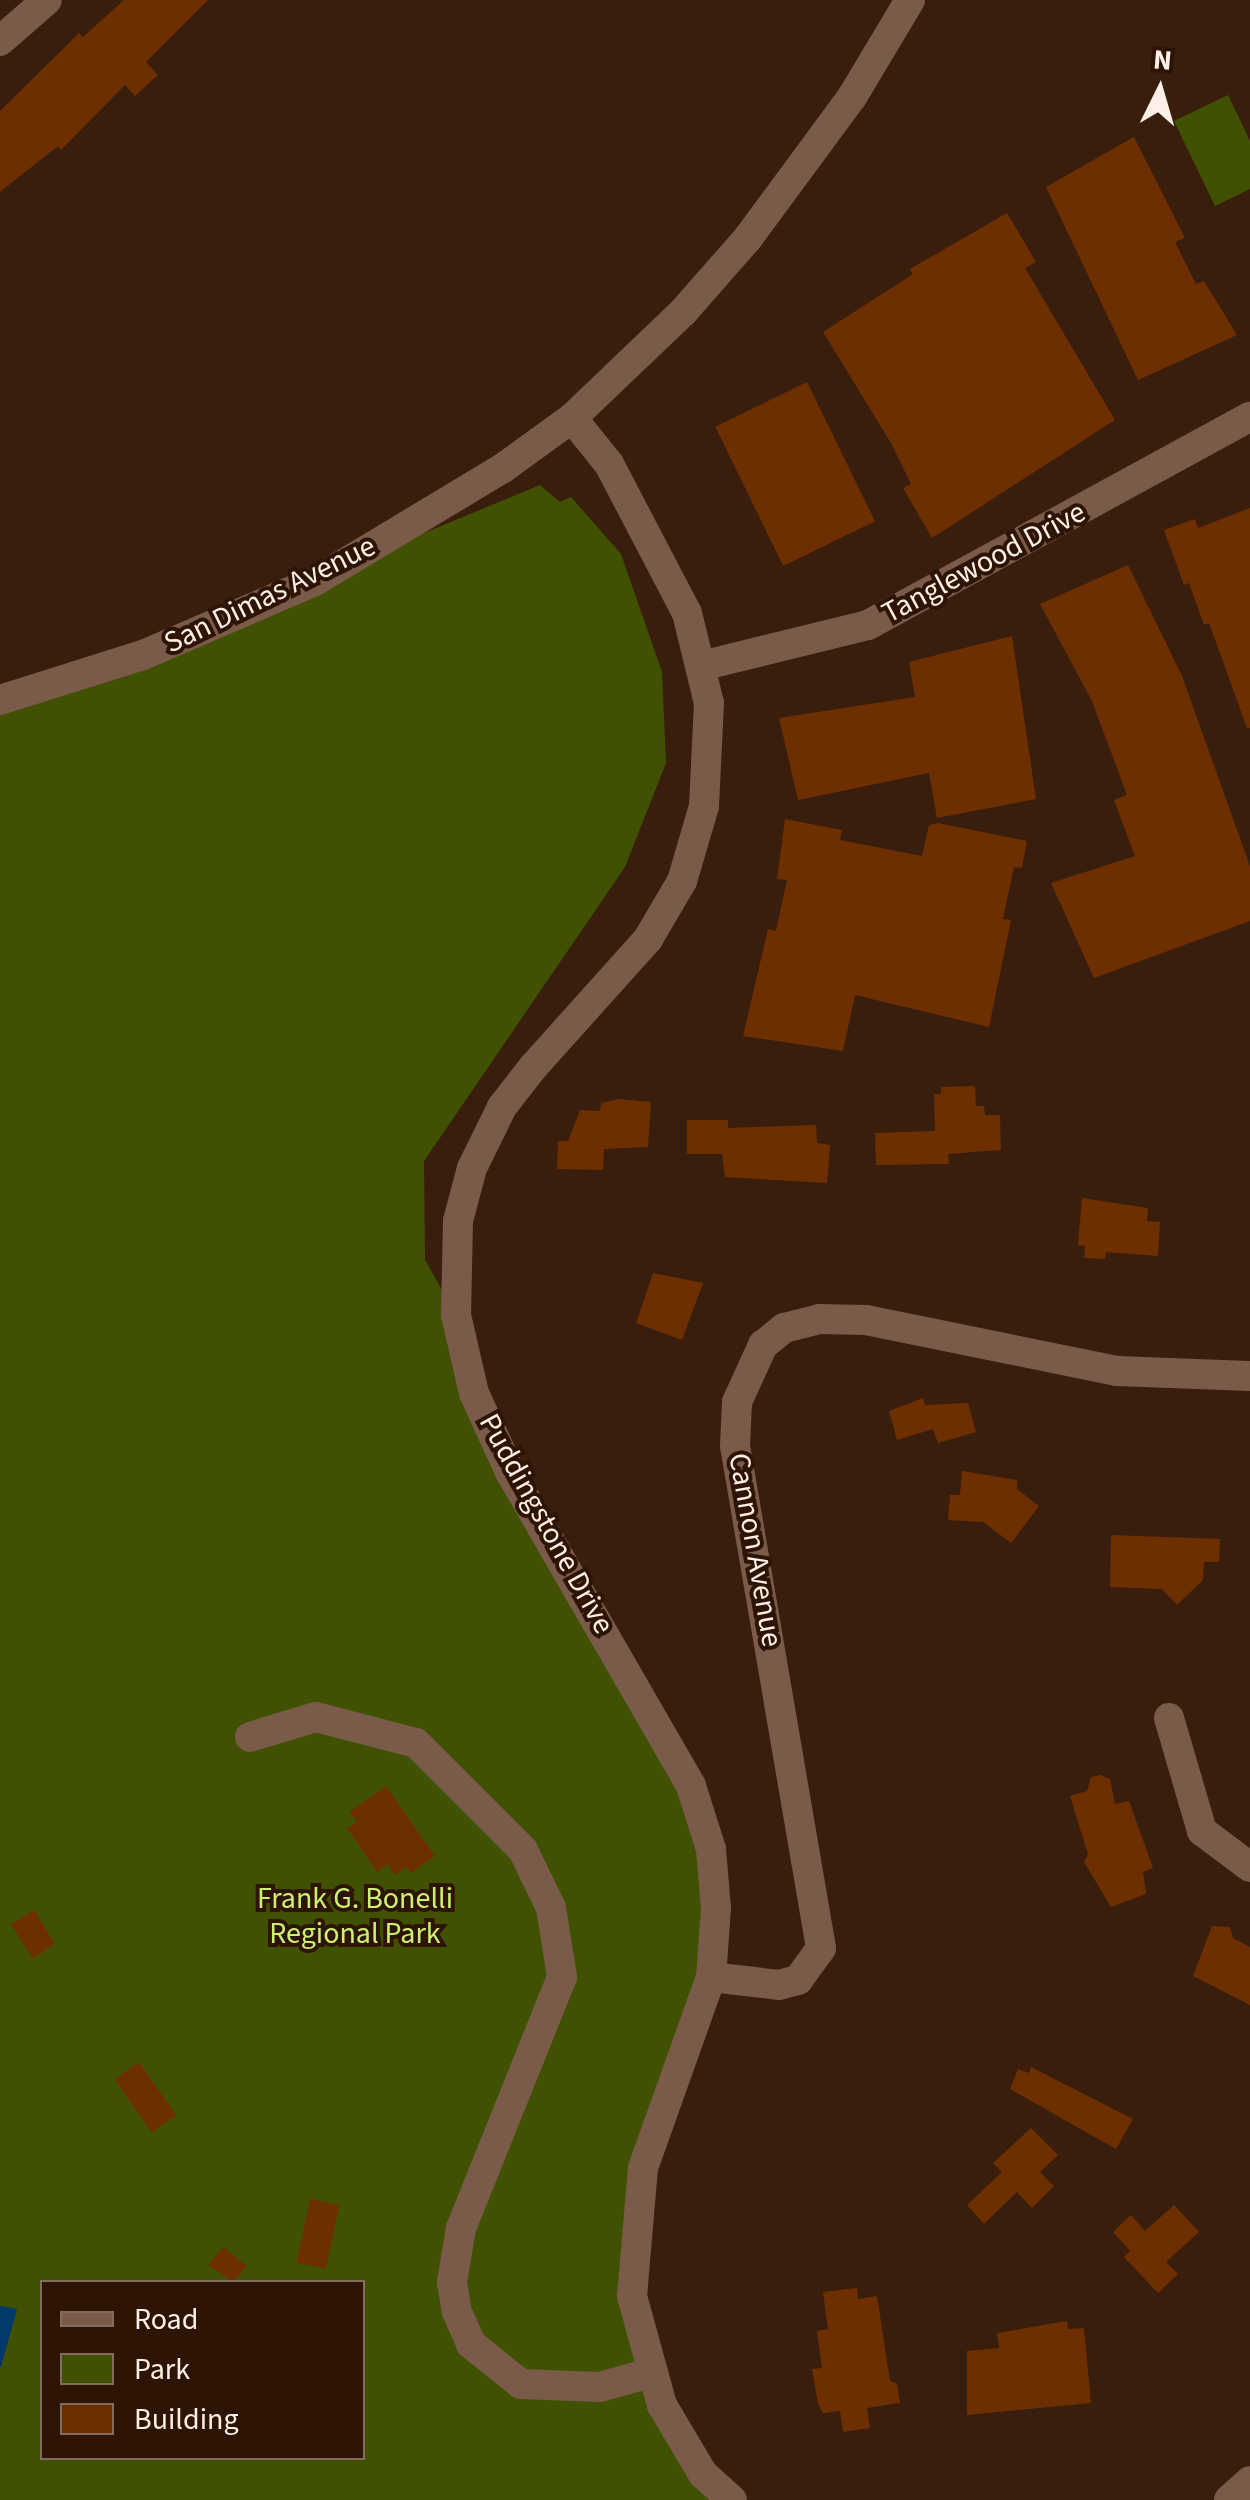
<!DOCTYPE html>
<style>
body{margin:0}
#map{position:relative;width:1250px;height:2500px;overflow:hidden;background:#391e0e;font-family:"Source Sans 3",sans-serif}
div>[style]{position:absolute}
.green>*{inset:0;background:#405202}
.water>*{inset:0;background:#00396b}
.building>*{inset:0;background:#6e2f00;transform-origin:0 0}
.street>*{height:30px;margin:-15px;padding:0 15px;transform-origin:15px;border-radius:15px;background:#7a5a49}
.secondary>*{height:30px;margin:-15px;padding:0 15px;transform-origin:15px;border-radius:15px;background:#7a5a49}
span{translate:-50% -50%;white-space:nowrap;text-align:center;line-height:1.15;-webkit-text-stroke:8px #2e1405;paint-order:stroke}
.street-label{font-size:30px;color:#feefe7}
.park-label{font-size:30px;color:#ccf172}
.legend{position:absolute;left:40px;top:2280px;width:325px;height:180px;box-sizing:border-box;background:#2e1405;border:2px solid #816c5f;margin:0;padding:12px 18px;list-style:none;font-size:30px;color:#feefe7}
.legend li{display:flex;align-items:center;gap:20px;height:50px}
.legend b{width:50px;border:2px solid #816c5f}
.north{position:absolute;left:1110px;top:40px;width:100px;height:100px;-webkit-text-stroke:8px #2e1405;paint-order:stroke;rotate:5deg;font-size:28px;font-weight:700;line-height:40px;text-align:center;color:#feefe7}
.north::after{content:'';display:block;margin:auto;width:35px;height:45px;background:#feefe7;clip-path:polygon(50% 0,100% 100%,50% 72%,0 100%)}
</style>
<div id="map">
<div class="green">
<i style="clip-path:polygon(1228px 95px,1250px 141px,1250px 189px,1215px 206px,1174px 121px)"></i>
<i style="clip-path:polygon(evenodd,540px 485px,560px 502px,571px 497px,621px 554px,662px 672px,666px 763px,625px 867px,424px 1161px,425px 1260px,456px 1315px,474px 1393px,691px 1786px,716px 1908px,643px 2168px,644px 2345px,732px 2500px,0 2500px,0 699px,60px 684px,540px 485px,42px 2282px,362px 2282px,362px 2458px,42px 2458px,42px 2282px)"></i>
</div>
<div class="water">
<i style="clip-path:polygon(0 2306px,17px 2309px,1px 2367px,0 2366px)"></i>
</div>
<div class="building">
<i style="clip-path:polygon(124px 0,208px 0,146px 62px,158px 75px,135px 96px,125px 85px,61px 150px,58px 146px,0 192px,0 111px,79px 33px,83px 37px)"></i>
<i style="clip-path:polygon(1134px 137px,1185px 238px,1175px 242px,1196px 284px,1204px 281px,1237px 335px,1138px 380px,1046px 187px)"></i>
<i style="clip-path:polygon(1007px 213px,1036px 262px,1025px 268px,1115px 420px,932px 538px,903px 488px,911px 484px,891px 443px,823px 332px,913px 274px,910px 269px)"></i>
<i style="left:807px;top:382px;width:155px;height:102px;rotate:64deg"></i>
<i style="clip-path:polygon(1250px 508px,1250px 728px,1247px 728px,1209px 623px,1204px 625px,1189px 583px,1184px 585px,1164px 530px,1195px 519px,1198px 528px)"></i>
<i style="clip-path:polygon(1128px 565px,1182px 676px,1250px 866px,1250px 921px,1094px 978px,1051px 883px,1135px 856px,1114px 800px,1127px 795px,1092px 701px,1040px 604px)"></i>
<i style="clip-path:polygon(1012px 636px,1036px 799px,937px 818px,929px 773px,798px 800px,779px 718px,915px 697px,909px 662px)"></i>
<i style="clip-path:polygon(785px 819px,842px 830px,840px 840px,922px 856px,929px 825px,938px 823px,1027px 841px,1022px 868px,1014px 867px,1003px 919px,1011px 920px,989px 1027px,855px 995px,843px 1051px,743px 1036px,768px 929px,776px 931px,787px 880px,777px 879px)"></i>
<i style="clip-path:polygon(975px 1086px,976px 1106px,984px 1106px,985px 1115px,1000px 1115px,1001px 1150px,948px 1154px,949px 1164px,876px 1165px,875px 1133px,935px 1131px,934px 1094px,941px 1094px,941px 1087px)"></i>
<i style="clip-path:polygon(620px 1099px,651px 1102px,648px 1147px,604px 1149px,603px 1170px,557px 1169px,558px 1141px,568px 1141px,580px 1110px,600px 1111px,601px 1103px)"></i>
<i style="clip-path:polygon(687px 1120px,728px 1120px,728px 1128px,816px 1125px,817px 1143px,830px 1145px,827px 1183px,725px 1177px,722px 1154px,687px 1154px)"></i>
<i style="clip-path:polygon(1082px 1198px,1148px 1208px,1147px 1221px,1160px 1222px,1158px 1256px,1106px 1252px,1105px 1259px,1084px 1258px,1085px 1246px,1078px 1245px)"></i>
<i style="clip-path:polygon(653px 1273px,703px 1283px,682px 1340px,636px 1323px)"></i>
<i style="clip-path:polygon(923px 1398px,925px 1405px,968px 1403px,976px 1432px,938px 1443px,933px 1429px,897px 1440px,889px 1411px)"></i>
<i style="clip-path:polygon(962px 1471px,1017px 1480px,1017px 1489px,1039px 1506px,1011px 1543px,983px 1522px,948px 1520px,950px 1495px,960px 1495px)"></i>
<i style="clip-path:polygon(1111px 1535px,1220px 1539px,1219px 1562px,1204px 1562px,1203px 1580px,1177px 1605px,1162px 1589px,1110px 1587px)"></i>
<i style="clip-path:polygon(1100px 1775px,1110px 1779px,1115px 1804px,1129px 1801px,1153px 1868px,1143px 1872px,1146px 1894px,1111px 1907px,1084px 1862px,1088px 1854px,1070px 1796px,1087px 1791px,1091px 1777px)"></i>
<i style="clip-path:polygon(386px 1786px,435px 1856px,411px 1873px,407px 1867px,395px 1875px,388px 1864px,377px 1872px,347px 1828px,357px 1822px,349px 1812px)"></i>
<i style="left:34px;top:1910px;width:40px;height:27px;rotate:58deg"></i>
<i style="clip-path:polygon(1212px 1926px,1230px 1927px,1233px 1938px,1250px 1947px,1250px 2005px,1193px 1976px)"></i>
<i style="left:139px;top:2062px;width:65px;height:30px;rotate:55deg"></i>
<i style="clip-path:polygon(1031px 2067px,1133px 2119px,1116px 2149px,1010px 2089px,1018px 2069px,1029px 2073px)"></i>
<i style="clip-path:polygon(1031px 2128px,1058px 2155px,1040px 2172px,1054px 2186px,1032px 2208px,1017px 2192px,984px 2224px,967px 2205px,1002px 2172px,993px 2163px)"></i>
<i style="left:310px;top:2199px;width:30px;height:65px;rotate:12deg"></i>
<i style="clip-path:polygon(1174px 2205px,1199px 2232px,1166px 2262px,1178px 2274px,1158px 2293px,1124px 2257px,1130px 2251px,1113px 2232px,1131px 2215px,1145px 2231px)"></i>
<i style="clip-path:polygon(223px 2247px,247px 2266px,233px 2282px,208px 2265px)"></i>
<i style="clip-path:polygon(857px 2288px,858px 2299px,877px 2296px,890px 2381px,897px 2384px,900px 2403px,867px 2408px,870px 2428px,843px 2432px,840px 2411px,823px 2413px,818px 2404px,812px 2369px,822px 2368px,817px 2331px,828px 2329px,823px 2292px)"></i>
<i style="clip-path:polygon(1067px 2321px,1068px 2329px,1084px 2328px,1091px 2403px,967px 2415px,967px 2351px,999px 2348px,997px 2333px)"></i>
</div>
<div class="street">
<i style="left:0;top:41px;width:62px;rotate:-41.1deg"></i>
<i style="left:701px;top:666px;width:172px;rotate:-13.8deg"></i>
<i style="left:868px;top:625px;width:435px;rotate:-28.6deg"></i>
<i style="left:1169px;top:1718px;width:118px;rotate:73.7deg"></i>
<i style="left:1202px;top:1831px;width:60px;rotate:36.9deg"></i>
<i style="left:250px;top:1737px;width:69px;rotate:-16.9deg"></i>
<i style="left:316px;top:1717px;width:103px;rotate:14.6deg"></i>
<i style="left:416px;top:1743px;width:151px;rotate:45deg"></i>
<i style="left:523px;top:1850px;width:64px;rotate:64.2deg"></i>
<i style="left:551px;top:1908px;width:70px;rotate:80.9deg"></i>
<i style="left:562px;top:1977px;width:271px;rotate:111.9deg"></i>
<i style="left:461px;top:2228px;width:55px;rotate:99.5deg"></i>
<i style="left:452px;top:2282px;width:30px;rotate:81deg"></i>
<i style="left:457px;top:2312px;width:35px;rotate:66deg"></i>
<i style="left:471px;top:2344px;width:64px;rotate:38.7deg"></i>
<i style="left:521px;top:2384px;width:79px;rotate:2.2deg"></i>
<i style="left:600px;top:2387px;width:55px;rotate:-15.8deg"></i>
<i style="left:711px;top:1977px;width:68px;rotate:6.7deg"></i>
<i style="left:779px;top:1985px;width:20px;rotate:-15deg"></i>
<i style="left:798px;top:1980px;width:39px;rotate:-54deg"></i>
<i style="left:821px;top:1948px;width:509px;rotate:-99.72deg"></i>
<i style="left:735px;top:1446px;width:44px;rotate:-87.4deg"></i>
<i style="left:737px;top:1402px;width:63px;rotate:-65.5deg"></i>
<i style="left:763px;top:1345px;width:27px;rotate:-39deg"></i>
<i style="left:784px;top:1328px;width:36px;rotate:-14deg"></i>
<i style="left:819px;top:1319px;width:47px;rotate:1.2deg"></i>
<i style="left:866px;top:1320px;width:256px;rotate:11.5deg"></i>
<i style="left:1117px;top:1371px;width:133px;rotate:2.2deg"></i>
</div>
<div class="secondary">
<i style="left:572px;top:418px;width:59px;rotate:51.2deg"></i>
<i style="left:609px;top:464px;width:168px;rotate:62.4deg"></i>
<i style="left:687px;top:613px;width:93px;rotate:76.3deg"></i>
<i style="left:709px;top:703px;width:103px;rotate:92.8deg"></i>
<i style="left:704px;top:806px;width:78px;rotate:106.3deg"></i>
<i style="left:682px;top:881px;width:67px;rotate:120.4deg"></i>
<i style="left:648px;top:939px;width:172px;rotate:131.9deg"></i>
<i style="left:533px;top:1067px;width:51px;rotate:127.8deg"></i>
<i style="left:502px;top:1107px;width:68px;rotate:116.2deg"></i>
<i style="left:472px;top:1168px;width:55px;rotate:104.8deg"></i>
<i style="left:458px;top:1221px;width:94px;rotate:91.2deg"></i>
<i style="left:456px;top:1315px;width:80px;rotate:77deg"></i>
<i style="left:474px;top:1393px;width:87px;rotate:65.5deg"></i>
<i style="left:510px;top:1472px;width:362px;rotate:60deg"></i>
<i style="left:691px;top:1786px;width:66px;rotate:72.4deg"></i>
<i style="left:711px;top:1849px;width:59px;rotate:85.2deg"></i>
<i style="left:716px;top:1908px;width:69px;rotate:94.1deg"></i>
<i style="left:711px;top:1977px;width:203px;rotate:109.6deg"></i>
<i style="left:643px;top:2168px;width:128px;rotate:94.9deg"></i>
<i style="left:632px;top:2296px;width:113px;rotate:74.6deg"></i>
<i style="left:662px;top:2405px;width:80px;rotate:59.3deg"></i>
<i style="left:703px;top:2474px;width:39px;rotate:42deg"></i>
<i style="left:0;top:700px;width:150px;rotate:-17.5deg"></i>
<i style="left:143px;top:655px;width:187px;rotate:-23.3deg"></i>
<i style="left:315px;top:581px;width:219px;rotate:-31deg"></i>
<i style="left:503px;top:468px;width:85px;rotate:-35.9deg"></i>
<i style="left:572px;top:418px;width:153px;rotate:-43.7deg"></i>
<i style="left:683px;top:312px;width:98px;rotate:-48.7deg"></i>
<i style="left:748px;top:238px;width:175px;rotate:-53.6deg"></i>
<i style="left:852px;top:97px;width:113px;rotate:-59.1deg"></i>
<i style="left:1229px;top:2500px;width:28px;rotate:-42deg"></i>
</div>
<div class="street-label">
<span style="left:984px;top:563px;rotate:-28deg">Tanglewood Drive</span>
<span style="left:270px;top:595px;rotate:-26deg">San Dimas Avenue</span>
<span style="left:546px;top:1524px;rotate:61deg">Puddingstone Drive</span>
<span style="left:755px;top:1550px;rotate:80deg">Cannon Avenue</span>
</div>
<div class="park-label">
<span style="left:355px;top:1916px">Frank G. Bonelli<br>Regional Park</span>
</div>
<ul class="legend">
<li><b style="height:12px;background:#7a5a49"></b>Road</li>
<li><b style="height:28px;background:#405202"></b>Park</li>
<li><b style="height:28px;background:#6e2f00"></b>Building</li>
</ul>
<div class="north">N</div>
</div>
